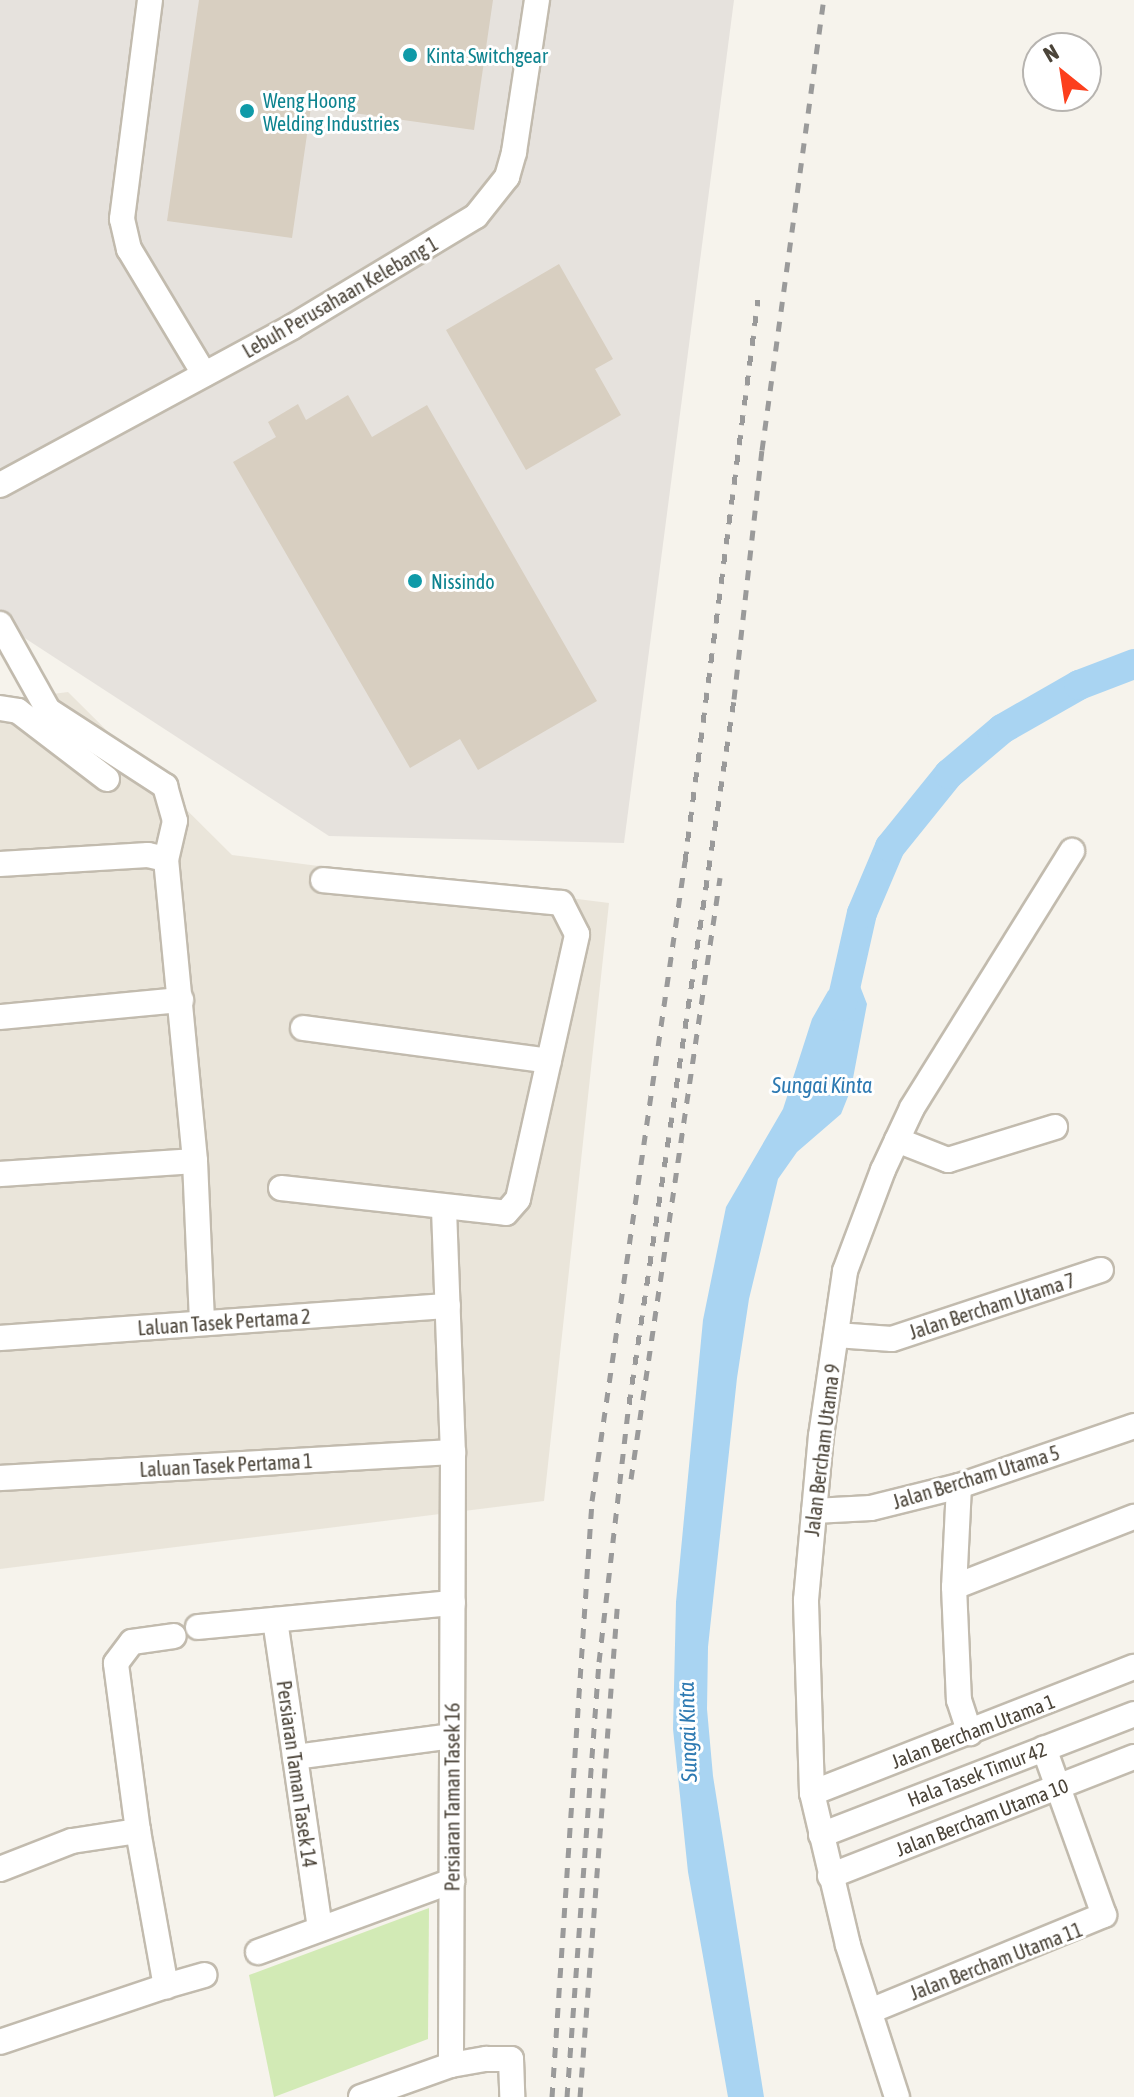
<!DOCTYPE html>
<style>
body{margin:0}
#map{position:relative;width:1134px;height:2097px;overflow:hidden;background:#f6f3ec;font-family:"Asap Condensed",sans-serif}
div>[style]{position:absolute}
.residential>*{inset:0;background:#eae5da}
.industrial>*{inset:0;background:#e6e2dd}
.green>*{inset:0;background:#d2eab5}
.water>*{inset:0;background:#a9d4f2}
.river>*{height:30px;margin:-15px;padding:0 15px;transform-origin:15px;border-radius:15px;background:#a9d4f2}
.building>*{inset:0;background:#d8cfc1}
.roads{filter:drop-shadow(2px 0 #c2bbae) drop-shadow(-2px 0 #c2bbae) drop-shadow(0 2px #c2bbae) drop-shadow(0 -2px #c2bbae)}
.minor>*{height:24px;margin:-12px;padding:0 12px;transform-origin:12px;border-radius:12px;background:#fff}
.rail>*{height:5px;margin-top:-2.5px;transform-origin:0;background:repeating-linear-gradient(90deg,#9a9a9a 0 10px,transparent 0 20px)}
.dots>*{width:22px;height:22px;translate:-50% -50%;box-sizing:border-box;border:4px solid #fff;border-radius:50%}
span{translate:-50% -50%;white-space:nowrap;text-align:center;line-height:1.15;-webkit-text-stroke:6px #fff;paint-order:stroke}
.culture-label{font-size:20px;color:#0d838f}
.left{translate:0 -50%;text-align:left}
.street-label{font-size:20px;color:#4b4439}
.water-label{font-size:22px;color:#2e7ab2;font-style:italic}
.north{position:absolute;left:1022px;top:32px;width:80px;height:80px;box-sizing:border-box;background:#fff;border:2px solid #b7b4b0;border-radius:50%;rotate:330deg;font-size:22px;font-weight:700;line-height:32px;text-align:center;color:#4b4439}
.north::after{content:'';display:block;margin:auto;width:28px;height:36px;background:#fc3f1d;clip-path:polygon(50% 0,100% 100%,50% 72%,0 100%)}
</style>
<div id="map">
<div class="residential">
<i style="clip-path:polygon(68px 692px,232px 855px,609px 903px,544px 1501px,0 1569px,0 701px)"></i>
</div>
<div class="industrial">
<i style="clip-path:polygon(0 0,734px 0,624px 843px,329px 836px,0 622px)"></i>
</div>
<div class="green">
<i style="clip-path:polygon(429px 1908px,428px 2039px,274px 2097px,249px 1975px)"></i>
</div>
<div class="water">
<i style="clip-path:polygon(853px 968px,867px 1004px,851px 1089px,841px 1114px,797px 1152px,778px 1179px,749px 1299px,737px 1378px,708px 1647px,707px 1709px,713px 1776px,764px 2097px,728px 2097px,688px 1872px,673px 1729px,676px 1602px,703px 1320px,726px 1207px,783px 1109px,812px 1019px,828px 991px)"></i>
</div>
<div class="river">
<i style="left:841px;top:1006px;width:95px;rotate:-77.3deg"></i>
<i style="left:862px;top:913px;width:72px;rotate:-67deg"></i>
<i style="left:890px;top:847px;width:94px;rotate:-51.1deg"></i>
<i style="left:949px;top:774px;width:70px;rotate:-40.3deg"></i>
<i style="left:1002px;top:729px;width:89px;rotate:-29.7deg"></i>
<i style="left:1079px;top:685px;width:59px;rotate:-20.9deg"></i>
</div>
<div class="building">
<i style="clip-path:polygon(199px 0,493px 0,474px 130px,311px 107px,292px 238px,167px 221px)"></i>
<i style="clip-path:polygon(559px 264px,613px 359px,595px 369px,621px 415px,526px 470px,446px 330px)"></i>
<i style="clip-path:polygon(348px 395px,372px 437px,427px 405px,597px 701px,478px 770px,460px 739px,410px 768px,233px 462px,276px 437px,268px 422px,298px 404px,306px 420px)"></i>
</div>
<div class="roads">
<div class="minor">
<i style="left:150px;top:0;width:221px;rotate:97.3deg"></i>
<i style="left:122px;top:219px;width:31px;rotate:77deg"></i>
<i style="left:129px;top:249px;width:146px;rotate:59deg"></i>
<i style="left:0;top:485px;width:332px;rotate:-28.4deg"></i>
<i style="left:292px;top:327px;width:215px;rotate:-31.1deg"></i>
<i style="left:476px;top:216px;width:50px;rotate:-51.5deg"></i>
<i style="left:507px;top:177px;width:26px;rotate:-74deg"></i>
<i style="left:514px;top:152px;width:154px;rotate:-81.4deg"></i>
<i style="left:0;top:624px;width:98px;rotate:60.8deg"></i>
<i style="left:48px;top:710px;width:140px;rotate:33deg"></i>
<i style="left:165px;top:786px;width:36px;rotate:74deg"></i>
<i style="left:175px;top:821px;width:39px;rotate:103deg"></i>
<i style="left:0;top:708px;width:18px;rotate:9deg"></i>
<i style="left:18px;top:711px;width:112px;rotate:37.4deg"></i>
<i style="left:0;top:864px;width:148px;rotate:-3.5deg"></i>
<i style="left:148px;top:855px;width:18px;rotate:13deg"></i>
<i style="left:166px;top:859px;width:303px;rotate:84.5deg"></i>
<i style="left:195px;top:1161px;width:162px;rotate:87.5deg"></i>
<i style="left:0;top:1017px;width:182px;rotate:-5.4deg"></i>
<i style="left:303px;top:1028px;width:248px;rotate:7.6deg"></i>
<i style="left:897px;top:1140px;width:55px;rotate:21.4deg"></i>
<i style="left:948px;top:1160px;width:112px;rotate:-17.1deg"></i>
<i style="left:0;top:1174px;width:195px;rotate:-3.8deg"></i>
<i style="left:281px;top:1188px;width:226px;rotate:6.3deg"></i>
<i style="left:506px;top:1213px;width:18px;rotate:-49deg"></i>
<i style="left:518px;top:1199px;width:271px;rotate:-77.4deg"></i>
<i style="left:577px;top:934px;width:35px;rotate:-117deg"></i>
<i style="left:561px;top:903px;width:239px;rotate:-174.5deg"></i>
<i style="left:444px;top:1209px;width:243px;rotate:87.9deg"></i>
<i style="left:453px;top:1452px;width:613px;rotate:90.19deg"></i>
<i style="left:836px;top:1335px;width:56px;rotate:4.1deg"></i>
<i style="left:892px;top:1339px;width:220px;rotate:-18.3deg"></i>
<i style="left:0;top:1338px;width:449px;rotate:-4.1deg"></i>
<i style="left:0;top:1478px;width:454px;rotate:-3.3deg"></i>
<i style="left:959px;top:1486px;width:101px;rotate:92.8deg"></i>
<i style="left:954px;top:1587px;width:113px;rotate:87.5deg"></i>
<i style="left:959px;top:1700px;width:35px;rotate:72deg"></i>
<i style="left:814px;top:1511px;width:57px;rotate:-3deg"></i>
<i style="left:871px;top:1508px;width:91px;rotate:-14deg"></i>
<i style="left:959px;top:1486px;width:185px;rotate:-18.9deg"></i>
<i style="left:954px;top:1587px;width:193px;rotate:-21.3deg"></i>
<i style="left:275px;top:1620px;width:312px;rotate:81.7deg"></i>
<i style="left:198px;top:1627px;width:256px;rotate:-5.4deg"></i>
<i style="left:295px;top:1757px;width:158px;rotate:-7.6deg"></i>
<i style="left:812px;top:1793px;width:346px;rotate:-21.4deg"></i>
<i style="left:138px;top:1831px;width:169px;rotate:-97.5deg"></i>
<i style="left:116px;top:1663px;width:26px;rotate:-53deg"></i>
<i style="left:132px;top:1642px;width:42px;rotate:-8.1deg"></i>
<i style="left:821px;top:1835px;width:336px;rotate:-21.1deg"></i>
<i style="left:0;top:1869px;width:77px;rotate:-21.3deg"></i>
<i style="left:72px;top:1841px;width:67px;rotate:-8.6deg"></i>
<i style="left:138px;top:1831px;width:158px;rotate:79.8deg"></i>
<i style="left:166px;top:1986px;width:175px;rotate:161.4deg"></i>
<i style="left:830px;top:1876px;width:326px;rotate:-21.4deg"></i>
<i style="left:258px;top:1952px;width:207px;rotate:-20.1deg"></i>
<i style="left:166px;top:1986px;width:40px;rotate:-16deg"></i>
<i style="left:870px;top:2011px;width:253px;rotate:-22.3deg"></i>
<i style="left:1104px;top:1915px;width:177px;rotate:-109.8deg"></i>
<i style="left:361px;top:2097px;width:96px;rotate:-19.6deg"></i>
<i style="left:451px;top:2065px;width:36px;rotate:-10deg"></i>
<i style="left:486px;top:2059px;width:25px"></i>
<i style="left:511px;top:2059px;width:38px;rotate:88deg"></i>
<i style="left:897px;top:2097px;width:160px;rotate:-107.9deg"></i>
<i style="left:848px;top:1945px;width:156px;rotate:-103.3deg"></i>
<i style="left:812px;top:1793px;width:193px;rotate:-91.8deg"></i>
<i style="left:806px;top:1600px;width:165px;rotate:-84.8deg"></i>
<i style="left:821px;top:1436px;width:167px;rotate:-81.7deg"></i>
<i style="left:845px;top:1271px;width:108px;rotate:-69.4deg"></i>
<i style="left:883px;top:1170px;width:68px;rotate:-64.9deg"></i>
<i style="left:912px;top:1108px;width:303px;rotate:-58.1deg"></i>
</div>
</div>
<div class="rail">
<i style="left:631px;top:1479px;width:608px;rotate:-81.58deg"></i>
<i style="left:552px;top:2097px;width:597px;rotate:-86.16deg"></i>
<i style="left:592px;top:1501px;width:647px;rotate:-81.73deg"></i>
<i style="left:685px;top:861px;width:566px;rotate:-82.59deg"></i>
<i style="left:567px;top:2097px;width:436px;rotate:-85.8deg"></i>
<i style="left:599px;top:1662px;width:260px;rotate:-83.4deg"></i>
<i style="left:629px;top:1404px;width:713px;rotate:-81.53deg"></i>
<i style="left:734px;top:699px;width:251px;rotate:-83.6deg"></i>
<i style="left:762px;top:450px;width:454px;rotate:-82.2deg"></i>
<i style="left:580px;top:2097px;width:500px;rotate:-85.65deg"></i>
</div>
<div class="dots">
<i style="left:410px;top:55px;background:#0f9aa8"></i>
<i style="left:247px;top:111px;background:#0f9aa8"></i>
<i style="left:415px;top:581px;background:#0f9aa8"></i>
</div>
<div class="culture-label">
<span class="left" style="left:426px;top:55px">Kinta Switchgear</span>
<span class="left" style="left:263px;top:112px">Weng Hoong<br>Welding Industries</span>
<span class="left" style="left:431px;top:581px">Nissindo</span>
</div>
<div class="street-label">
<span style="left:340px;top:297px;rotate:-30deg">Lebuh Perusahaan Kelebang 1</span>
<span style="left:992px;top:1306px;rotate:-18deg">Jalan Bercham Utama 7</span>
<span style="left:224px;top:1322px;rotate:-4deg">Laluan Tasek Pertama 2</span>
<span style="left:822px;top:1450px;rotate:-83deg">Jalan Bercham Utama 9</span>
<span style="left:226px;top:1465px;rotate:-3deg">Laluan Tasek Pertama 1</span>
<span style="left:976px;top:1477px;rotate:-17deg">Jalan Bercham Utama 5</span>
<span style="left:973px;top:1731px;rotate:-21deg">Jalan Bercham Utama 1</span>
<span style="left:297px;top:1774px;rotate:82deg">Persiaran Taman Tasek 14</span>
<span style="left:977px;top:1774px;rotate:-21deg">Hala Tasek Timur 42</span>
<span style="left:452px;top:1797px;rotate:-90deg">Persiaran Taman Tasek 16</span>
<span style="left:982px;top:1817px;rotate:-21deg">Jalan Bercham Utama 10</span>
<span style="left:996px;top:1961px;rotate:-21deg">Jalan Bercham Utama 11</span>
</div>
<div class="water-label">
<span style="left:822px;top:1086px">Sungai Kinta</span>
<span style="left:688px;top:1732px;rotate:-92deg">Sungai Kinta</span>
</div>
<div class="north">N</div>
</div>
